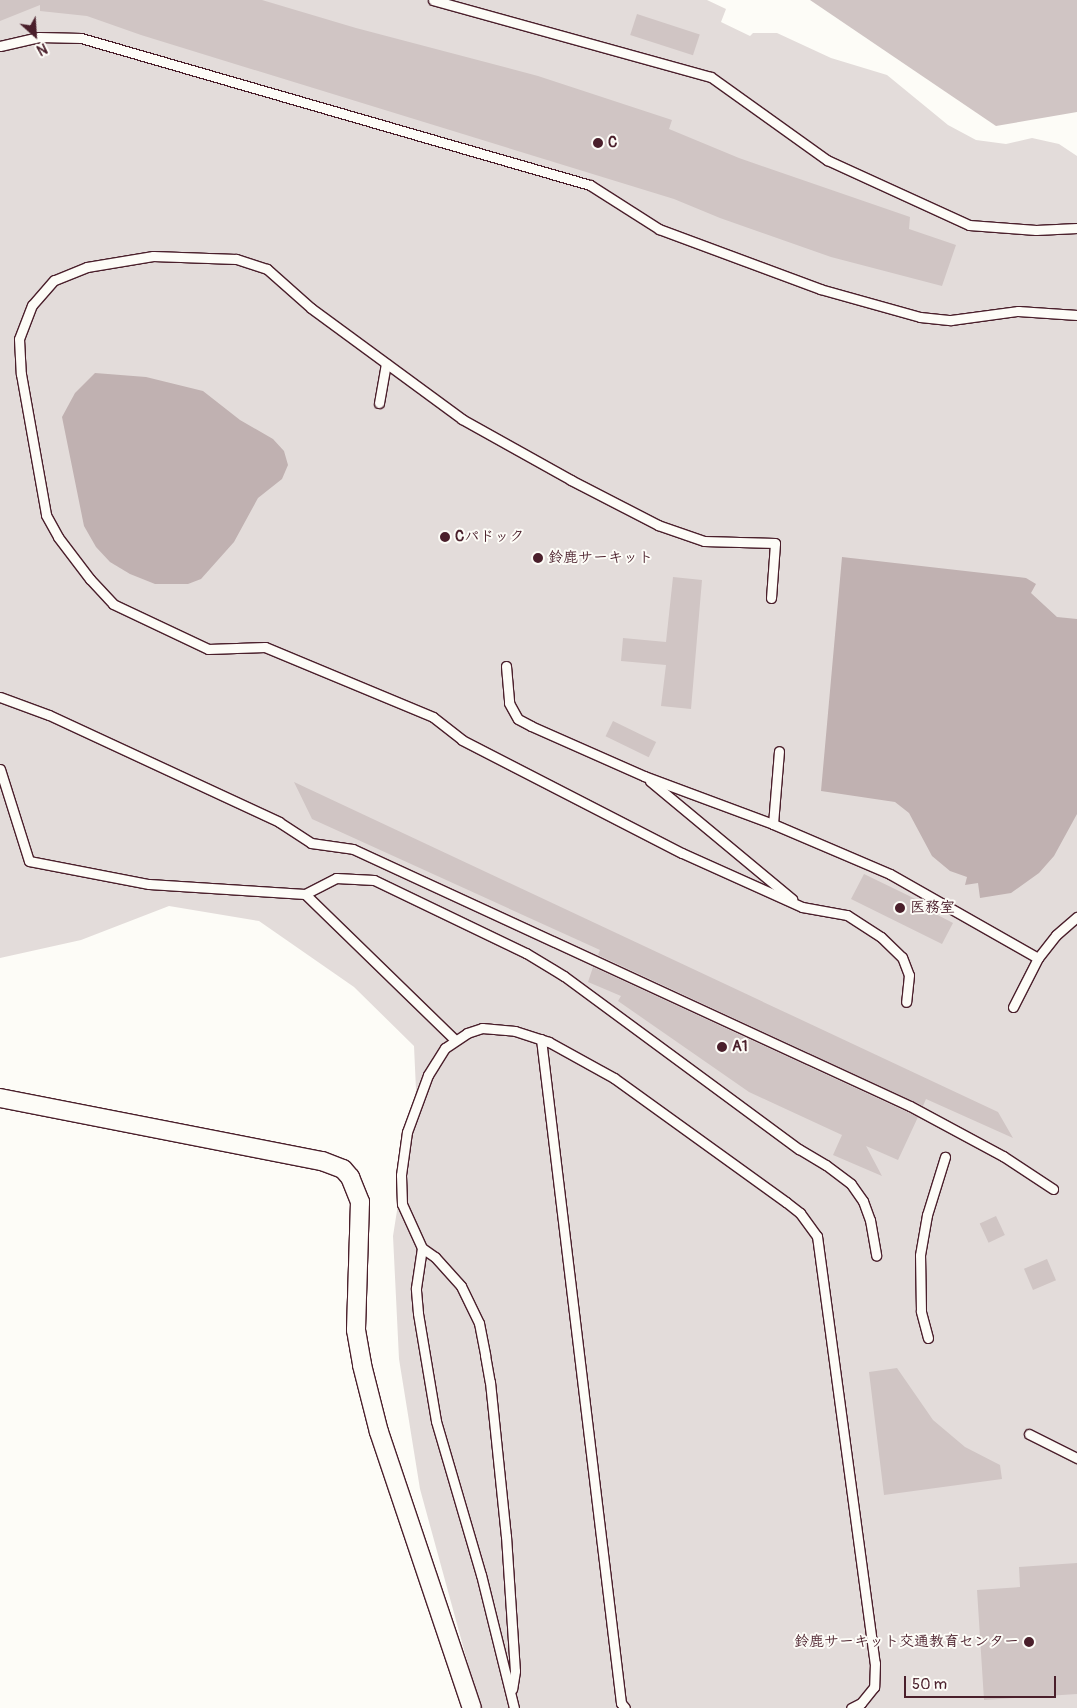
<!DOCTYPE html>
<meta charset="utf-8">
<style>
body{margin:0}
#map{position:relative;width:1077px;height:1708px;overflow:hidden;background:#fdfcf7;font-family:Pangolin,"Klee One",sans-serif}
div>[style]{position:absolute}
.green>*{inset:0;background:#e3dcda}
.water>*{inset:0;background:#c0b1b1}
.building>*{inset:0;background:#d0c5c4;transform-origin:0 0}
.roads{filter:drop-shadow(1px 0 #4a1f2b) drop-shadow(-1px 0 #4a1f2b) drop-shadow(0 1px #4a1f2b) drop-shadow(0 -1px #4a1f2b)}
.service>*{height:9px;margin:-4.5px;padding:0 4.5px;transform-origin:4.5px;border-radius:4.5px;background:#fdfcf7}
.minor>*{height:18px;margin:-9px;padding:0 9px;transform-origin:9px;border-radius:9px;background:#fdfcf7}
.dots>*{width:14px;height:14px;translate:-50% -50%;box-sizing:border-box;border:2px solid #fdfcf7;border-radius:50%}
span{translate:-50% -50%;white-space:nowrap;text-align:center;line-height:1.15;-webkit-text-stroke:4px #fdfcf7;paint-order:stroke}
.poi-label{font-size:15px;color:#4a1f2b;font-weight:700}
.left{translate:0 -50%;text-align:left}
.right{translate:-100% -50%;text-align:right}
.north{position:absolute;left:10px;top:10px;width:50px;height:50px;-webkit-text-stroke:4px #fdfcf7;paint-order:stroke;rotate:154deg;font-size:14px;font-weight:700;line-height:20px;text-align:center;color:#4a1f2b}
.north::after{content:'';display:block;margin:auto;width:18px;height:22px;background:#4a1f2b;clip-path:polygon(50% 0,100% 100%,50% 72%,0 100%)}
.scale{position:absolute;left:904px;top:1676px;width:152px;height:22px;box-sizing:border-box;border:2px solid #4a1f2b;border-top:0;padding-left:6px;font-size:15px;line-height:18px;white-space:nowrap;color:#4a1f2b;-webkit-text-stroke:4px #fdfcf7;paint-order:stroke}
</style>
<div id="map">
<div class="green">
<i style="clip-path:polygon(0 0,707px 0,726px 9px,721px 22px,750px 36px,753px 33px,777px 33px,831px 58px,887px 75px,948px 125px,976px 140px,1006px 144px,1032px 138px,1059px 144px,1077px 156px,1077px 1708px,480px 1708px,420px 1489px,399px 1359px,393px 1236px,416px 1090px,414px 1046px,354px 987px,259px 921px,169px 906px,81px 940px,0 958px)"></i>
</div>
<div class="water">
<i style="clip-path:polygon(95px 373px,146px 377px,203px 391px,240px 420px,273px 439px,284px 451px,288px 465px,282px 479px,258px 498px,234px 542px,201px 579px,188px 584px,155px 584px,130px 574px,110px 562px,96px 547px,84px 526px,62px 417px,75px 393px)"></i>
<i style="clip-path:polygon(842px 557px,1026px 578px,1036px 584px,1031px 593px,1057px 617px,1077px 619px,1077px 814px,1054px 856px,1039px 873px,1011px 893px,980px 898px,978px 883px,965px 885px,967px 877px,950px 871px,932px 856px,909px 813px,895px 802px,821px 791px)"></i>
</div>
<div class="building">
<i style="clip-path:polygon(0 0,262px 0,356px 28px,538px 76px,672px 120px,669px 129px,739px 158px,910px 217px,909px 229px,956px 245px,942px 286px,831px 257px,720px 218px,674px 199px,141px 35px,87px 16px,40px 11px,40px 5px,0 21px)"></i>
<i style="clip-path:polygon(810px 0,1077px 0,1077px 112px,996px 126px)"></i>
<i style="left:637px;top:14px;width:66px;height:22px;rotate:18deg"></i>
<i style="clip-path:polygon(673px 577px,702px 580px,691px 709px,661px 706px,666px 665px,621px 661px,623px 638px,666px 642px)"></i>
<i style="left:613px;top:721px;width:48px;height:17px;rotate:26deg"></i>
<i style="clip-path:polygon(294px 782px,998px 1112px,1013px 1138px,926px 1099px,923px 1106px,598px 955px,600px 950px,312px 819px)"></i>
<i style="clip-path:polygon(864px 874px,930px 906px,928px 910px,953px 923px,942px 944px,851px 899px)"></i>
<i style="clip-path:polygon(593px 967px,918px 1117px,898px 1160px,866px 1146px,882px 1176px,833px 1155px,842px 1135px,749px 1092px,618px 1001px,621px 996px,588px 982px)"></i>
<i style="left:996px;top:1216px;width:21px;height:18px;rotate:65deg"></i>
<i style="left:1047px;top:1259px;width:23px;height:25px;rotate:67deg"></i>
<i style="clip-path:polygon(897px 1368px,933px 1420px,965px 1447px,1000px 1465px,1002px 1479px,884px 1495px,869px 1372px)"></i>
<i style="clip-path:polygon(1077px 1563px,1077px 1694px,984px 1700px,977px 1590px,1020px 1587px,1019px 1567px)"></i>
</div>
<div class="roads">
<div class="service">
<i style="left:433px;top:0;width:288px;rotate:15.5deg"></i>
<i style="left:711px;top:77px;width:143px;rotate:35.6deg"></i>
<i style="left:827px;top:160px;width:156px;rotate:24.6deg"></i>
<i style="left:969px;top:225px;width:67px;rotate:4.3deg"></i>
<i style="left:1036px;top:230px;width:41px;rotate:-2.8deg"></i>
<i style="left:0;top:46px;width:40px;rotate:-13deg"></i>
<i style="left:39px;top:37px;width:42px;rotate:1.4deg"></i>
<i style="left:81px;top:38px;width:530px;rotate:16.11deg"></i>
<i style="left:590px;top:185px;width:82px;rotate:32.5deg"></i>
<i style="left:659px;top:229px;width:172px;rotate:20.4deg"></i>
<i style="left:820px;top:289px;width:104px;rotate:15.6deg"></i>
<i style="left:920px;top:317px;width:31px;rotate:6deg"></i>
<i style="left:951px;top:320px;width:68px;rotate:-7.7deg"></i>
<i style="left:1018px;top:311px;width:59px;rotate:3.9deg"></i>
<i style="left:379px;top:403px;width:40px;rotate:-80deg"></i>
<i style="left:771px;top:598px;width:55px;rotate:-85.8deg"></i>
<i style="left:775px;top:543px;width:71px;rotate:-178.4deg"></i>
<i style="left:704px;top:541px;width:49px;rotate:-160.8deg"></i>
<i style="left:658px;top:525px;width:98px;rotate:-152.7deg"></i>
<i style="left:571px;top:480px;width:125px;rotate:-150.8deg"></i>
<i style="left:462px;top:419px;width:187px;rotate:-143.7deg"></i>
<i style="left:311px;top:308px;width:59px;rotate:-138.4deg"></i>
<i style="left:267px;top:269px;width:33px;rotate:-162deg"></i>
<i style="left:236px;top:259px;width:83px;rotate:-177.9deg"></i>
<i style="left:153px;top:256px;width:67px;rotate:170.5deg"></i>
<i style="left:87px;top:267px;width:35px;rotate:158deg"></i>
<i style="left:54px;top:280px;width:33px;rotate:131deg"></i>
<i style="left:32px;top:305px;width:36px;rotate:111deg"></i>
<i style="left:19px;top:339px;width:35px;rotate:87deg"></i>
<i style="left:21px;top:374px;width:143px;rotate:79.9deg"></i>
<i style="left:46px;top:515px;width:25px;rotate:61deg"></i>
<i style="left:58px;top:537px;width:53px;rotate:52.7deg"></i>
<i style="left:90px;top:579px;width:34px;rotate:47deg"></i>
<i style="left:113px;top:604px;width:105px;rotate:25.3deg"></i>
<i style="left:208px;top:649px;width:57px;rotate:-2deg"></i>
<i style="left:265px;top:647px;width:182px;rotate:22.6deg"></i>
<i style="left:433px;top:717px;width:37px;rotate:38deg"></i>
<i style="left:462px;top:740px;width:247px;rotate:27.2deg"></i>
<i style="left:682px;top:853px;width:132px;rotate:24.2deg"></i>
<i style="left:802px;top:907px;width:46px;rotate:10.1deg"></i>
<i style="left:847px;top:915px;width:40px;rotate:32.9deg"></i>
<i style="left:881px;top:937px;width:29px;rotate:44deg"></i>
<i style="left:902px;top:957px;width:19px;rotate:69deg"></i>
<i style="left:909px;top:975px;width:27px;rotate:96deg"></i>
<i style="left:506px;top:666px;width:37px;rotate:85deg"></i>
<i style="left:509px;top:703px;width:18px;rotate:61deg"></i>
<i style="left:518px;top:719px;width:15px;rotate:28deg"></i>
<i style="left:531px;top:726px;width:124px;rotate:23.9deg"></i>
<i style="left:644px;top:776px;width:138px;rotate:20.4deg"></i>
<i style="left:773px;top:824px;width:127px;rotate:23.1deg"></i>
<i style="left:890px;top:874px;width:170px;rotate:29.6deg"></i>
<i style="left:0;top:697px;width:52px;rotate:20.2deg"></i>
<i style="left:49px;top:715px;width:254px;rotate:24.9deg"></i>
<i style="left:279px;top:822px;width:38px;rotate:33deg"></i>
<i style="left:311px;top:843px;width:42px;rotate:8.1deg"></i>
<i style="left:353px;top:849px;width:613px;rotate:24.77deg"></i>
<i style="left:910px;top:1106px;width:106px;rotate:28.3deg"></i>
<i style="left:1003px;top:1156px;width:60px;rotate:33.4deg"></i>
<i style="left:0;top:769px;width:96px;rotate:72.5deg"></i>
<i style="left:29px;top:861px;width:122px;rotate:10.9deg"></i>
<i style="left:149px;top:884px;width:156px;rotate:3.7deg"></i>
<i style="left:305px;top:894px;width:35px;rotate:-27deg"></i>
<i style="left:336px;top:878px;width:38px;rotate:3deg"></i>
<i style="left:374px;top:880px;width:169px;rotate:25.7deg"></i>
<i style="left:526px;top:953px;width:44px;rotate:31.2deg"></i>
<i style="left:564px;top:976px;width:292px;rotate:36.4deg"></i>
<i style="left:799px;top:1149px;width:31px;rotate:31deg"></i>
<i style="left:826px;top:1165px;width:31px;rotate:37deg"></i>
<i style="left:851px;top:1184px;width:21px;rotate:55deg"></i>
<i style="left:863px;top:1201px;width:20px;rotate:70deg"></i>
<i style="left:870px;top:1220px;width:36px;rotate:80deg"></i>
<i style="left:650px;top:781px;width:185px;rotate:39.7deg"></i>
<i style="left:773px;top:824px;width:73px;rotate:-85.3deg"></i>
<i style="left:305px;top:894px;width:209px;rotate:44.2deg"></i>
<i style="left:1013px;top:1007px;width:55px;rotate:-63deg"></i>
<i style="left:1038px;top:958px;width:29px;rotate:-52deg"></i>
<i style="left:1056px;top:935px;width:28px;rotate:-41deg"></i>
<i style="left:541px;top:1039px;width:669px;rotate:83.13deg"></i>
<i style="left:621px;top:1703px;width:6px;rotate:51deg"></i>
<i style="left:422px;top:1248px;width:16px;rotate:35deg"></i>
<i style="left:435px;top:1257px;width:39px;rotate:48deg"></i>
<i style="left:461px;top:1286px;width:41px;rotate:64.1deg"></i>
<i style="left:479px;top:1323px;width:33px;rotate:79deg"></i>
<i style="left:485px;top:1355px;width:27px;rotate:80deg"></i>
<i style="left:490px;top:1382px;width:155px;rotate:84.1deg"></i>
<i style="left:506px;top:1536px;width:135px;rotate:86.2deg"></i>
<i style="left:515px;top:1671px;width:18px;rotate:99deg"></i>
<i style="left:928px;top:1338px;width:28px;rotate:-105deg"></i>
<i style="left:921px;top:1311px;width:56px;rotate:-91deg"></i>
<i style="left:920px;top:1255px;width:41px;rotate:-80.1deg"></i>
<i style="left:927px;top:1215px;width:61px;rotate:-72.8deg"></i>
<i style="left:1029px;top:1434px;width:54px;rotate:26.6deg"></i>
<i style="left:514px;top:1708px;width:137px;rotate:-103.9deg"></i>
<i style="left:481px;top:1575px;width:160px;rotate:-106.3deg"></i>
<i style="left:436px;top:1421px;width:109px;rotate:-99.5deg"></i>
<i style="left:418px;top:1313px;width:25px;rotate:-95deg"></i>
<i style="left:416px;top:1288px;width:40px;rotate:-81.5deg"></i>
<i style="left:422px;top:1248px;width:48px;rotate:-114.4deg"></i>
<i style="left:402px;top:1204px;width:29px;rotate:-92deg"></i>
<i style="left:401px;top:1175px;width:43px;rotate:-82.1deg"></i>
<i style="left:407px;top:1132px;width:61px;rotate:-69.8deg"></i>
<i style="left:428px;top:1075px;width:32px;rotate:-58deg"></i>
<i style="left:445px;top:1048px;width:27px;rotate:-34deg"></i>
<i style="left:467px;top:1033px;width:16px;rotate:-18deg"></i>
<i style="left:482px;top:1028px;width:33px;rotate:5deg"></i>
<i style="left:515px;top:1031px;width:36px;rotate:18deg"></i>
<i style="left:549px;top:1042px;width:74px;rotate:29deg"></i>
<i style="left:614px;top:1078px;width:212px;rotate:35.8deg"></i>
<i style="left:786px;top:1202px;width:18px;rotate:38deg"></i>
<i style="left:800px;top:1213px;width:29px;rotate:54deg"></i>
<i style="left:817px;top:1236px;width:431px;rotate:82.3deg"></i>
<i style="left:875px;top:1663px;width:24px;rotate:92deg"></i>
<i style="left:874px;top:1687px;width:21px;rotate:129deg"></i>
<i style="left:861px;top:1703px;width:11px;rotate:153deg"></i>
</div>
<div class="minor">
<i style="left:0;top:1098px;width:328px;rotate:11.1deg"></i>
<i style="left:322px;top:1161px;width:22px;rotate:21deg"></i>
<i style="left:343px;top:1169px;width:11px;rotate:49deg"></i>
<i style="left:350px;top:1177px;width:27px;rotate:68deg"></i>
<i style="left:360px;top:1202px;width:128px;rotate:91.8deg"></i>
<i style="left:356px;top:1330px;width:36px;rotate:80deg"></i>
<i style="left:362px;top:1365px;width:69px;rotate:75.8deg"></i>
<i style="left:379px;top:1432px;width:291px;rotate:71.4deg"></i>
</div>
</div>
<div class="dots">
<i style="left:598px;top:143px;background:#4a1f2b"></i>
<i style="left:445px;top:537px;background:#4a1f2b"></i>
<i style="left:538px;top:558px;background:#4a1f2b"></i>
<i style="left:900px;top:908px;background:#4a1f2b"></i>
<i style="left:722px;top:1047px;background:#4a1f2b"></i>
<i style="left:1029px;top:1642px;background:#4a1f2b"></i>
</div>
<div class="poi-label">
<span class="left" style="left:608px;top:143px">C</span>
<span class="left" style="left:455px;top:537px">Cパドック</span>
<span class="left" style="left:548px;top:558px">鈴鹿サーキット</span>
<span class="left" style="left:910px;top:908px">医務室</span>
<span class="left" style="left:732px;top:1047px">A1</span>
<span class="right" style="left:1019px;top:1642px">鈴鹿サーキット交通教育センター</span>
</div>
<div class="north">N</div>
<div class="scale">50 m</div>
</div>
